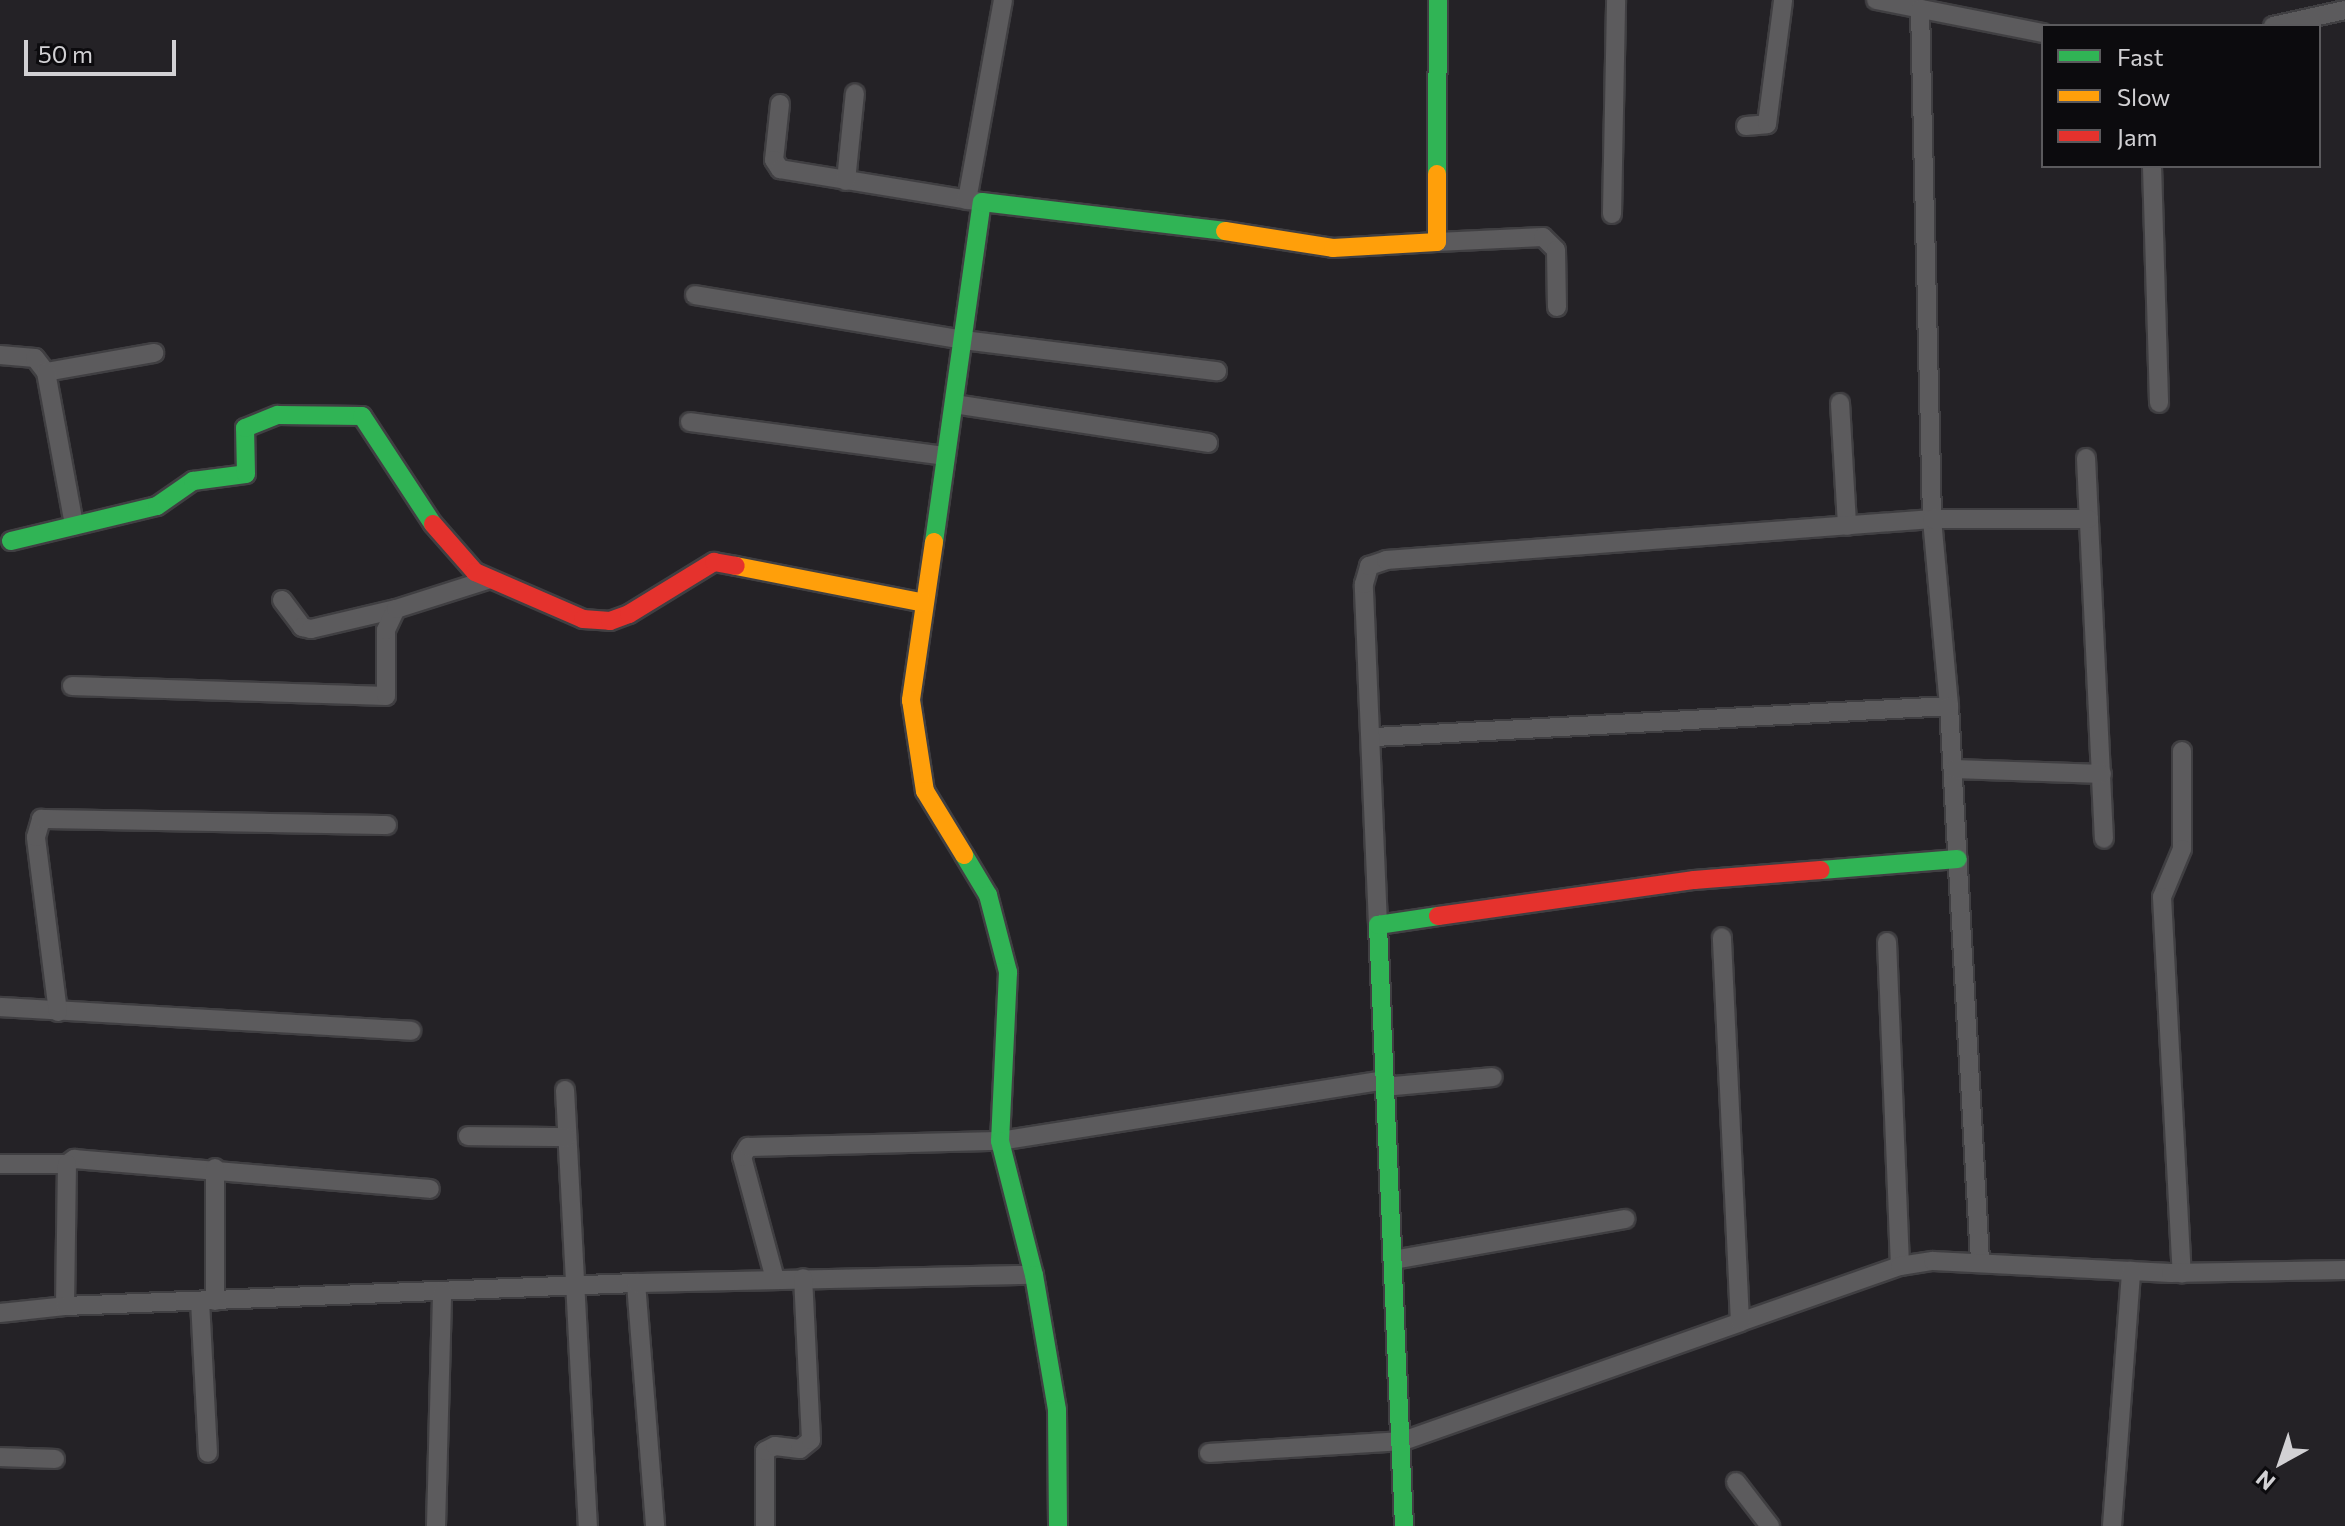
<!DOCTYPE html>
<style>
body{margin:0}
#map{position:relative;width:2345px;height:1526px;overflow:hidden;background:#242226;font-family:Commissioner,sans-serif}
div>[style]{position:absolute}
.roads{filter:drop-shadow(2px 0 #403f42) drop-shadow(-2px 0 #403f42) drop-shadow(0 2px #403f42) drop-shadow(0 -2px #403f42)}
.street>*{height:18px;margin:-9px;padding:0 9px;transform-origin:9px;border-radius:9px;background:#5c5b5d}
.fast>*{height:18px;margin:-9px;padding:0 9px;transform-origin:9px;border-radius:9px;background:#30b455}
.slow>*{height:18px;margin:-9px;padding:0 9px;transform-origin:9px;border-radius:9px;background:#ff9f0a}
.jam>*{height:18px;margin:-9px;padding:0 9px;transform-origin:9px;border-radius:9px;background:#e5322d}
span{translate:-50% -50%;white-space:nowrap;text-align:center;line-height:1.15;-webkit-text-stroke:8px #0c0b0e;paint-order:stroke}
.legend{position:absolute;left:2041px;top:24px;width:280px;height:144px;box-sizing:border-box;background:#0c0b0e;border:2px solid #5b5a5d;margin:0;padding:10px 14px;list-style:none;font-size:24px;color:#d2d1d4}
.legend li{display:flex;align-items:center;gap:16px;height:40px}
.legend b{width:40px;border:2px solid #5b5a5d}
.north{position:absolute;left:2241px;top:1422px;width:80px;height:80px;-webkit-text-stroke:6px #0c0b0e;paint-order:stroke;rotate:220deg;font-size:22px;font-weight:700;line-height:32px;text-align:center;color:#d2d1d4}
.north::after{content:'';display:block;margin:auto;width:28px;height:36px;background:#d2d1d4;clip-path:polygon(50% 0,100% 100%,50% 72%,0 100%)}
.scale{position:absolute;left:24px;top:40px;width:152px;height:36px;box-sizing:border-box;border:4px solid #d2d1d4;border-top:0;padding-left:10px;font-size:24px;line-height:28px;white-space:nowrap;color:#d2d1d4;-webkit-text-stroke:6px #0c0b0e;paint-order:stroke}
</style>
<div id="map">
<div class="roads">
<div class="street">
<i style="left:1876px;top:0;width:170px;rotate:11.2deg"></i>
<i style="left:1920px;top:9px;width:510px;rotate:88.65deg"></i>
<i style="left:1932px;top:519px;width:188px;rotate:84.8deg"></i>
<i style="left:2273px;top:26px;width:74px;rotate:-12.5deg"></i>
<i style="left:780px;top:104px;width:56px;rotate:96.1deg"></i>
<i style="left:774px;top:160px;width:11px;rotate:56deg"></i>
<i style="left:780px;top:169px;width:205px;rotate:9.3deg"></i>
<i style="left:1746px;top:126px;width:21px;rotate:-5deg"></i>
<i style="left:1767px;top:124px;width:125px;rotate:-82.6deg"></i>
<i style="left:2152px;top:166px;width:237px;rotate:88.3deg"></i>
<i style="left:846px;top:181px;width:88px;rotate:-84.2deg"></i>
<i style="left:967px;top:200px;width:203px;rotate:-79.8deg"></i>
<i style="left:1612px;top:214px;width:214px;rotate:-88.9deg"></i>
<i style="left:1437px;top:242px;width:106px;rotate:-2.7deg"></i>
<i style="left:1543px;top:237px;width:18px;rotate:45deg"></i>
<i style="left:1556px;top:250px;width:57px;rotate:89deg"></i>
<i style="left:695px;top:295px;width:272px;rotate:9.5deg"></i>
<i style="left:963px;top:340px;width:256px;rotate:7deg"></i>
<i style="left:0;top:355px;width:35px;rotate:5deg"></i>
<i style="left:35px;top:358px;width:18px;rotate:52deg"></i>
<i style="left:46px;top:372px;width:110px;rotate:-10deg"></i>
<i style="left:46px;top:372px;width:156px;rotate:79.6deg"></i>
<i style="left:1840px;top:403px;width:123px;rotate:86.7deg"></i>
<i style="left:954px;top:404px;width:257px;rotate:8.7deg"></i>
<i style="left:690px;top:422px;width:257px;rotate:7.6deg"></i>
<i style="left:2086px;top:458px;width:381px;rotate:87.3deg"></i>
<i style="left:282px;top:600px;width:34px;rotate:53deg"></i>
<i style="left:302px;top:627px;width:9px;rotate:13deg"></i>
<i style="left:311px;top:629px;width:87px;rotate:-13.2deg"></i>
<i style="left:72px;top:686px;width:314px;rotate:1.8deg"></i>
<i style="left:386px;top:696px;width:66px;rotate:-90deg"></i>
<i style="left:386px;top:630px;width:23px;rotate:-65deg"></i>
<i style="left:396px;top:609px;width:96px;rotate:-17.7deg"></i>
<i style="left:1375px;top:737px;width:575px;rotate:-3.09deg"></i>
<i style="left:1949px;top:706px;width:556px;rotate:86.8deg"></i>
<i style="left:2182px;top:751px;width:98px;rotate:90deg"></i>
<i style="left:2182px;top:849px;width:52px;rotate:112.6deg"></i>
<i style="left:2162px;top:897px;width:377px;rotate:87deg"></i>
<i style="left:1955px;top:769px;width:147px;rotate:1.9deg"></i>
<i style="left:1378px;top:925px;width:341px;rotate:-92.4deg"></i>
<i style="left:1364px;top:584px;width:19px;rotate:-74deg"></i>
<i style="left:1369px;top:566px;width:18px;rotate:-19deg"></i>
<i style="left:1386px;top:560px;width:548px;rotate:-4.29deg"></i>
<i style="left:1932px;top:519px;width:157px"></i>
<i style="left:1887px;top:942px;width:324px;rotate:87.7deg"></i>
<i style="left:0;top:1007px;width:412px;rotate:3.3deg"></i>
<i style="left:58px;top:1012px;width:176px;rotate:-97.2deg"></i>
<i style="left:36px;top:837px;width:19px;rotate:-74deg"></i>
<i style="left:41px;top:819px;width:346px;rotate:1deg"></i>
<i style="left:1384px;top:1087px;width:109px;rotate:-5.2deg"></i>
<i style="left:565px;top:1090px;width:437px;rotate:87deg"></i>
<i style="left:468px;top:1136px;width:99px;rotate:0.6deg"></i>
<i style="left:0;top:1164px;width:67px"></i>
<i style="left:67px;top:1164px;width:9px;rotate:-36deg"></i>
<i style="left:74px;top:1159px;width:357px;rotate:4.8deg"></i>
<i style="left:1393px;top:1260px;width:236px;rotate:-10deg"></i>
<i style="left:775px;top:1279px;width:126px;rotate:-105.1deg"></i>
<i style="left:742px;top:1157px;width:12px;rotate:-59deg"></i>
<i style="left:748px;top:1147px;width:252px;rotate:-1.4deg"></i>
<i style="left:1000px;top:1141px;width:389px;rotate:-9deg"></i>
<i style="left:636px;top:1283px;width:244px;rotate:85.5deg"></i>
<i style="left:200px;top:1301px;width:152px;rotate:87deg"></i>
<i style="left:215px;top:1301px;width:133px;rotate:-90deg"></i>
<i style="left:65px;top:1306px;width:142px;rotate:-89.2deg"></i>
<i style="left:0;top:1313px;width:65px;rotate:-6.1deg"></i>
<i style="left:65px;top:1306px;width:571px;rotate:-2.31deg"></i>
<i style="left:636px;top:1283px;width:398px;rotate:-1.2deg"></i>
<i style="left:1740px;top:1322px;width:170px;rotate:-19.3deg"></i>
<i style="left:1900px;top:1266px;width:33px;rotate:-9deg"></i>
<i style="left:1933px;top:1261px;width:238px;rotate:2.9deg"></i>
<i style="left:2171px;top:1273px;width:174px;rotate:-1deg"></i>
<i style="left:1209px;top:1453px;width:194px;rotate:-3.5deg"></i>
<i style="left:1403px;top:1441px;width:357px;rotate:-19.4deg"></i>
<i style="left:1740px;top:1322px;width:385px;rotate:-92.7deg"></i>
<i style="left:0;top:1457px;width:55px;rotate:2.1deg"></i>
<i style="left:1736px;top:1482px;width:56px;rotate:52.3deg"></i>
<i style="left:436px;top:1526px;width:234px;rotate:-88.5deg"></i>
<i style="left:765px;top:1526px;width:75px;rotate:-90deg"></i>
<i style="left:765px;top:1451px;width:11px;rotate:-27deg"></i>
<i style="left:775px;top:1446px;width:25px;rotate:7deg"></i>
<i style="left:800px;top:1449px;width:14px;rotate:-39deg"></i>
<i style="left:811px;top:1440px;width:162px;rotate:-92.8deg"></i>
<i style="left:2112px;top:1526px;width:256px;rotate:-85.7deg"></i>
</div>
<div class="fast">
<i style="left:1437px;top:174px;width:174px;rotate:-89.7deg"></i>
<i style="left:11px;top:541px;width:150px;rotate:-13.5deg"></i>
<i style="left:157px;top:506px;width:44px;rotate:-34.8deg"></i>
<i style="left:193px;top:481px;width:53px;rotate:-7.5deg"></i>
<i style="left:246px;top:474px;width:46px;rotate:-91.2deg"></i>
<i style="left:245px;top:428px;width:35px;rotate:-22deg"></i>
<i style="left:278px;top:415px;width:84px;rotate:0.7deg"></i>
<i style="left:362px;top:416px;width:129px;rotate:56.7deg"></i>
<i style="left:934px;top:542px;width:343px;rotate:-82deg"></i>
<i style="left:982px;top:202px;width:245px;rotate:6.8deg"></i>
<i style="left:964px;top:855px;width:47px;rotate:59deg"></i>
<i style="left:988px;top:895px;width:80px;rotate:75.4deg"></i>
<i style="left:1008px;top:972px;width:169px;rotate:92.7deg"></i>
<i style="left:1000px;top:1141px;width:138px;rotate:75.8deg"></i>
<i style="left:1034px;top:1275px;width:137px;rotate:80.3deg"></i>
<i style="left:1057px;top:1410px;width:116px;rotate:89.5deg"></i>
<i style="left:1821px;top:870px;width:137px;rotate:-4.6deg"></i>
<i style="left:1404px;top:1526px;width:602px;rotate:-92.48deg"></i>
<i style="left:1378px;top:925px;width:61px;rotate:-8.5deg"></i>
</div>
<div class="slow">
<i style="left:1225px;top:231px;width:109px;rotate:8.9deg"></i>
<i style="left:1333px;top:248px;width:104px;rotate:-3.3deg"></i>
<i style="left:1437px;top:242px;width:68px;rotate:-90deg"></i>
<i style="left:934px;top:542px;width:160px;rotate:98.3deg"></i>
<i style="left:911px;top:700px;width:92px;rotate:81.3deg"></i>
<i style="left:925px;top:791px;width:75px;rotate:58.6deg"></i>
<i style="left:736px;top:566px;width:192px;rotate:11.1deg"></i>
</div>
<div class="jam">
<i style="left:433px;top:524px;width:64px;rotate:48.8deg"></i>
<i style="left:475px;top:572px;width:118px;rotate:23.5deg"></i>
<i style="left:583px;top:619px;width:27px;rotate:4deg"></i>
<i style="left:610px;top:621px;width:20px;rotate:-20deg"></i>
<i style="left:629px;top:614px;width:100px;rotate:-31.5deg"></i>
<i style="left:714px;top:562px;width:22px;rotate:10deg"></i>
<i style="left:1438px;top:916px;width:259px;rotate:-8deg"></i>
<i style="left:1694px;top:880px;width:127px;rotate:-4.5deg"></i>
</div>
</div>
<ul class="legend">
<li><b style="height:10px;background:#30b455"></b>Fast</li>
<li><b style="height:10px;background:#ff9f0a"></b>Slow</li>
<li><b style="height:10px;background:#e5322d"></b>Jam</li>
</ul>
<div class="north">N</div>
<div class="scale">50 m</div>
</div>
